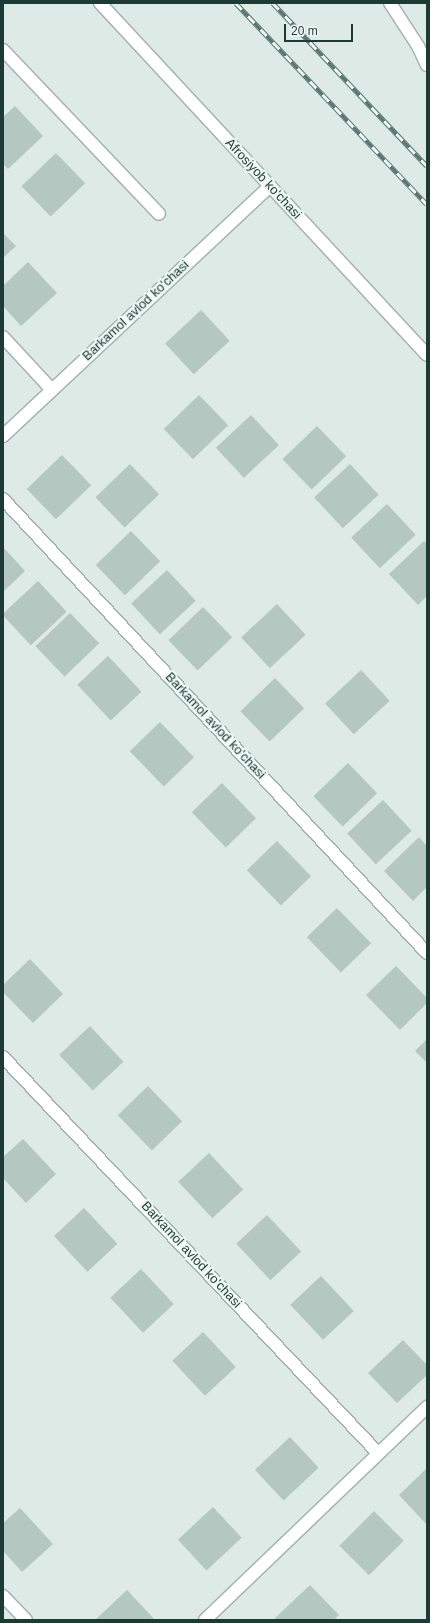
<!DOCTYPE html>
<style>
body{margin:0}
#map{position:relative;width:430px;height:1623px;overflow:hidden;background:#ddeae5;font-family:Arial,sans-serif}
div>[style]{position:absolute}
.building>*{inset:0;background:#b5c7c1;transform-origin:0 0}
.roads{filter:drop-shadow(1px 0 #a0b2ad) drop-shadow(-1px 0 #a0b2ad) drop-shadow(0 1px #a0b2ad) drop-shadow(0 -1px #a0b2ad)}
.street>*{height:12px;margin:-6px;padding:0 6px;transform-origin:6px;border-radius:6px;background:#fff}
.secondary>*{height:12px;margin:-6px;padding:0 6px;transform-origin:6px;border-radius:6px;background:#fff}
.rail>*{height:4.5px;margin-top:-2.25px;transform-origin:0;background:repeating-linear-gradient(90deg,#edf7f3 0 9px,#587670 0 18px);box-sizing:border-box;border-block:1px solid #587670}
span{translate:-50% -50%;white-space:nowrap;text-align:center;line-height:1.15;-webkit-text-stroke:4px #edf7f3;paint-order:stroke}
.street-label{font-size:13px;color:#1e3a35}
.frame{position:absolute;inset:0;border:4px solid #1e3a35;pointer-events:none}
.scale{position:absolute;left:284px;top:24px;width:69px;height:18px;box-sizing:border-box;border:2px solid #1e3a35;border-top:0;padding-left:5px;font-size:12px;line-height:14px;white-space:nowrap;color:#1e3a35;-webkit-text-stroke:3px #edf7f3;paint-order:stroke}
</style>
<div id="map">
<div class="building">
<i style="clip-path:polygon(15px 106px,43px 136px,8px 169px,3px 164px,3px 117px)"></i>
<i style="left:56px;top:153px;width:42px;height:48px;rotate:46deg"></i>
<i style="clip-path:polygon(3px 233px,16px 246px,3px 258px)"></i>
<i style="clip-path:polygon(28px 262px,57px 293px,21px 326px,3px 306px,3px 286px)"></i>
<i style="left:201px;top:310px;width:42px;height:49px;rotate:47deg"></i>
<i style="left:199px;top:395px;width:42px;height:49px;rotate:46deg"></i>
<i style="left:251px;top:415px;width:41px;height:48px;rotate:47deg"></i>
<i style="left:317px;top:426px;width:42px;height:48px;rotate:46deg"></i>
<i style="left:62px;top:455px;width:42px;height:49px;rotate:46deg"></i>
<i style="left:130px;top:464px;width:42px;height:48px;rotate:46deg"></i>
<i style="left:350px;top:464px;width:42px;height:49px;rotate:47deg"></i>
<i style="left:387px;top:504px;width:42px;height:49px;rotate:47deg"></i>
<i style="left:131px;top:531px;width:42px;height:49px;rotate:46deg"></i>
<i style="clip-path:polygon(424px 541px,427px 544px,427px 596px,418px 605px,389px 574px)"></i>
<i style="clip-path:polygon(3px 547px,25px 571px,3px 592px)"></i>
<i style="left:167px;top:570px;width:42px;height:49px;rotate:47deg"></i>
<i style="left:38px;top:581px;width:42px;height:49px;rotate:47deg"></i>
<i style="left:277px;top:604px;width:42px;height:49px;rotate:47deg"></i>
<i style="left:203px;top:607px;width:42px;height:48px;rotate:46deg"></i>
<i style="left:70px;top:613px;width:42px;height:48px;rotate:46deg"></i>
<i style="left:108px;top:656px;width:49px;height:42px;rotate:47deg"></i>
<i style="left:361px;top:670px;width:42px;height:49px;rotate:47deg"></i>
<i style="left:275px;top:678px;width:42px;height:48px;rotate:46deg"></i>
<i style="left:160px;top:722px;width:49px;height:42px;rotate:46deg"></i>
<i style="left:348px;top:763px;width:42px;height:48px;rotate:46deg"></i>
<i style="left:222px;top:783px;width:49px;height:42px;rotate:46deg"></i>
<i style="left:383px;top:800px;width:42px;height:49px;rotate:47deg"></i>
<i style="clip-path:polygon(419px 837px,427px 846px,427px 887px,413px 901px,384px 871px)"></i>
<i style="left:277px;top:841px;width:49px;height:42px;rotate:46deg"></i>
<i style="left:337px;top:908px;width:49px;height:42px;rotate:46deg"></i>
<i style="clip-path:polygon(30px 959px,63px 994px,33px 1023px,3px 992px,3px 985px)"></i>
<i style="clip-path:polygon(396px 966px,427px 998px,427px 1003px,400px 1030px,366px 995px)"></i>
<i style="left:90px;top:1026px;width:49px;height:42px;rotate:47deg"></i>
<i style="clip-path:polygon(427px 1039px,427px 1063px,415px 1051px)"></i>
<i style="left:148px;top:1086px;width:49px;height:42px;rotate:46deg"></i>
<i style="clip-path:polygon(23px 1139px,56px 1174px,26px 1203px,3px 1178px,3px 1157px)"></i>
<i style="left:209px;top:1153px;width:50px;height:42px;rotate:47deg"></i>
<i style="left:84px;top:1208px;width:49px;height:41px;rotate:47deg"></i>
<i style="left:267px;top:1215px;width:50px;height:42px;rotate:47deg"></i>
<i style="left:141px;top:1269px;width:48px;height:42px;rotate:47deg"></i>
<i style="left:321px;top:1276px;width:48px;height:42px;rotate:47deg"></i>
<i style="left:203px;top:1332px;width:48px;height:42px;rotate:47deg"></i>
<i style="clip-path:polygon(403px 1340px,427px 1365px,427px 1375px,397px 1403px,368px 1373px)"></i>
<i style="left:290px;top:1437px;width:42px;height:48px;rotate:47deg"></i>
<i style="clip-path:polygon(427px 1468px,427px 1525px,399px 1495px)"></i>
<i style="left:213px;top:1507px;width:42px;height:48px;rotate:47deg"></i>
<i style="clip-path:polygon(20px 1508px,53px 1544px,22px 1572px,3px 1551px,3px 1523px)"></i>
<i style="left:374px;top:1511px;width:42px;height:49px;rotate:45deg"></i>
<i style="clip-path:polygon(310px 1585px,339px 1615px,334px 1620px,277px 1620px,275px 1618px)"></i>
<i style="clip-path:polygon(127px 1590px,155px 1620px,95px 1620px)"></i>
</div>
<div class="roads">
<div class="street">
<i style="left:390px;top:3px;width:51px;rotate:56.9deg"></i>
<i style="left:418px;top:46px;width:21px;rotate:65deg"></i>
<i style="left:3px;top:50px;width:226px;rotate:46.4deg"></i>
<i style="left:3px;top:337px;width:72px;rotate:47.2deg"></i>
<i style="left:3px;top:436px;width:366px;rotate:-43.1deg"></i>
<i style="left:3px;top:499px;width:621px;rotate:46.96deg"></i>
<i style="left:3px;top:1057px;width:545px;rotate:46.56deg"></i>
<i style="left:3px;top:1596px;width:33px;rotate:46deg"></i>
<i style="left:205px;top:1620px;width:308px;rotate:-43.8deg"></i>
</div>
<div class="secondary">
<i style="left:100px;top:3px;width:480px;rotate:47.1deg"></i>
</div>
</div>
<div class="rail">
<i style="left:236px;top:3px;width:277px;rotate:46.5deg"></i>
<i style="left:273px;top:3px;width:224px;rotate:46.6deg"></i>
</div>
<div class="street-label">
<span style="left:263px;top:179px;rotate:47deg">Afrosiyob ko'chasi</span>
<span style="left:136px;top:311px;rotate:-43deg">Barkamol avlod ko'chasi</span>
<span style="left:215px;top:726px;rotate:47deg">Barkamol avlod ko'chasi</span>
<span style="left:191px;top:1255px;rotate:47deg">Barkamol avlod ko'chasi</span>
</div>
<div class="frame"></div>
<div class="scale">20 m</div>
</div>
